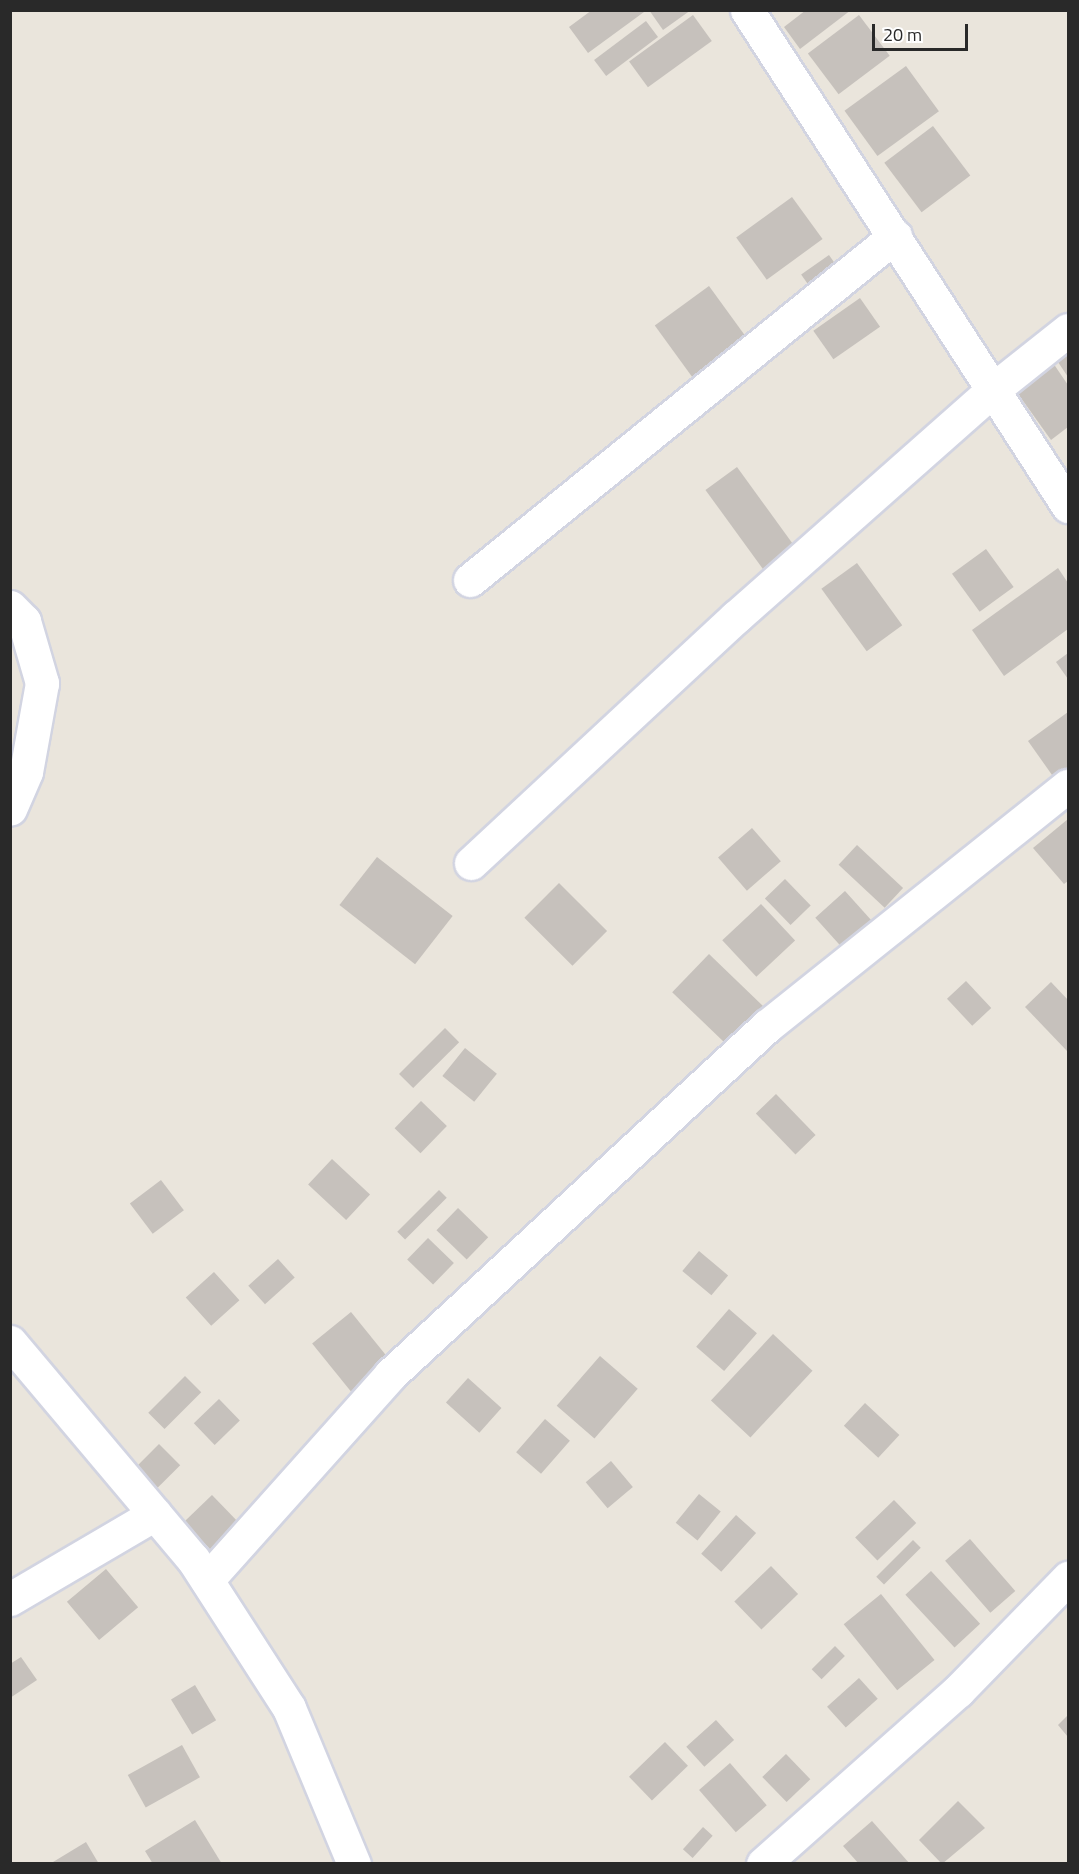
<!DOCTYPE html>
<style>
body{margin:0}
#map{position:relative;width:1079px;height:1874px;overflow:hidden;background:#eae5dc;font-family:"Titillium Web",sans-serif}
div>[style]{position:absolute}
.building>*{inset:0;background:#c6c1bc;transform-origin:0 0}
.roads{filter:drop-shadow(2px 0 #d2d4e1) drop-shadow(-2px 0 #d2d4e1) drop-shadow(0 2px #d2d4e1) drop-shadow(0 -2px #d2d4e1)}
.minor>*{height:33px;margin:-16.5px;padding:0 16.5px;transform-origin:16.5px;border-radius:16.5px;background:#fff}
span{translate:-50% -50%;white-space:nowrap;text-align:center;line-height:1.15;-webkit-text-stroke:6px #fff;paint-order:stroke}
.frame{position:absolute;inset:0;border:12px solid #292929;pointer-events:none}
.scale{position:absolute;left:872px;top:24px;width:96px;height:27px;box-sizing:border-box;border:3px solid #292929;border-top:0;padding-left:8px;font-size:18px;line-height:21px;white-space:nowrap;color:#292929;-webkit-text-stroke:4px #fff;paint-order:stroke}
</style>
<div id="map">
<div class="building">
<i style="clip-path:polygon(592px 10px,643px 10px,644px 12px,588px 53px,569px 27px)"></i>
<i style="clip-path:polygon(649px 10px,691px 10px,663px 30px)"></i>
<i style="clip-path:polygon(806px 10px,851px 10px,800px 49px,784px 27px)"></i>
<i style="left:693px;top:15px;width:32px;height:79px;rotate:54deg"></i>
<i style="left:859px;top:15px;width:51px;height:64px;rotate:53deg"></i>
<i style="left:646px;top:21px;width:20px;height:65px;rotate:53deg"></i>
<i style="left:906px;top:66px;width:56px;height:76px;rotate:54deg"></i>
<i style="left:933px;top:126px;width:62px;height:61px;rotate:53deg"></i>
<i style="left:792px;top:197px;width:52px;height:69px;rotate:54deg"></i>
<i style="left:829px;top:255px;width:21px;height:34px;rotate:55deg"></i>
<i style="left:709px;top:286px;width:72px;height:67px;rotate:54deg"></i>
<i style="left:860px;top:298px;width:35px;height:57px;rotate:55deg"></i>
<i style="clip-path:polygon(1068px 354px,1068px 377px,1058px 362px)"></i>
<i style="clip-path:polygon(1053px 363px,1068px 385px,1068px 427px,1051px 440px,1016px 391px)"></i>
<i style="left:737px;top:467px;width:104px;height:39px;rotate:54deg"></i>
<i style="left:986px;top:549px;width:47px;height:42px;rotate:54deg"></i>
<i style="left:857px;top:563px;width:77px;height:44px;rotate:54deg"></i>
<i style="clip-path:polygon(1058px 568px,1068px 583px,1068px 629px,1004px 676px,972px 630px)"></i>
<i style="clip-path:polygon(1068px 653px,1068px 679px,1056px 662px)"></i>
<i style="clip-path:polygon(1068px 712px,1068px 774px,1057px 782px,1028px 741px)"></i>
<i style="clip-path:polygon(1068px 819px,1068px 881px,1064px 884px,1033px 848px)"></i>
<i style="left:752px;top:828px;width:44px;height:45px;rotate:49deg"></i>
<i style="left:857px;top:845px;width:63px;height:27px;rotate:43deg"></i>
<i style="left:377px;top:857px;width:96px;height:61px;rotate:38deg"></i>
<i style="left:785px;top:879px;width:37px;height:28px;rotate:46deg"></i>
<i style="left:559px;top:883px;width:68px;height:49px;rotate:45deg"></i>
<i style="left:845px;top:891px;width:47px;height:40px;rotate:48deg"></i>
<i style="left:761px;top:904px;width:50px;height:53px;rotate:47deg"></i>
<i style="left:709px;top:954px;width:77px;height:53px;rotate:44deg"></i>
<i style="left:966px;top:981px;width:37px;height:26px;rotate:47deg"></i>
<i style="clip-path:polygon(1051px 982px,1068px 1000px,1067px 1051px,1025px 1007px)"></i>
<i style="left:445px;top:1028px;width:20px;height:65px;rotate:45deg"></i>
<i style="left:465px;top:1048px;width:41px;height:36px;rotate:39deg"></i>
<i style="left:776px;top:1094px;width:57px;height:28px;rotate:46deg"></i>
<i style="left:421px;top:1101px;width:36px;height:38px;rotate:44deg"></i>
<i style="left:332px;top:1159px;width:52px;height:35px;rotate:43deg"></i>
<i style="left:161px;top:1180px;width:38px;height:39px;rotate:53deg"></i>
<i style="left:439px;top:1190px;width:11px;height:59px;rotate:45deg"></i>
<i style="left:458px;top:1208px;width:42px;height:31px;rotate:44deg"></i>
<i style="left:428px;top:1238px;width:36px;height:30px;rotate:44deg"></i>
<i style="left:699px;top:1251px;width:38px;height:26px;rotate:40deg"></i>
<i style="left:278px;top:1259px;width:25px;height:40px;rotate:48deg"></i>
<i style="left:214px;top:1272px;width:38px;height:38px;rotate:48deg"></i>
<i style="left:729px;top:1309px;width:37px;height:50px;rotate:41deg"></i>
<i style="left:351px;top:1312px;width:62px;height:50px;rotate:51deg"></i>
<i style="left:773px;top:1334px;width:54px;height:91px;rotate:43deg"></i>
<i style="left:600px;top:1356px;width:50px;height:66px;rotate:41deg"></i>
<i style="left:185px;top:1376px;width:23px;height:52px;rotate:45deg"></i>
<i style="left:468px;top:1378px;width:45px;height:33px;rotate:42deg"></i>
<i style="left:219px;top:1399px;width:30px;height:35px;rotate:46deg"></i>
<i style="left:865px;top:1403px;width:47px;height:31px;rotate:43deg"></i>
<i style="left:545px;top:1419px;width:33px;height:44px;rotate:41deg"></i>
<i style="left:159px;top:1444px;width:30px;height:32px;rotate:45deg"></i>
<i style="left:611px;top:1461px;width:34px;height:33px;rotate:50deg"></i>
<i style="left:699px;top:1494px;width:28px;height:37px;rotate:39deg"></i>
<i style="left:212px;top:1495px;width:39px;height:39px;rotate:46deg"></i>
<i style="left:894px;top:1500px;width:32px;height:54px;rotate:46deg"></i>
<i style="left:736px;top:1515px;width:27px;height:52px;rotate:42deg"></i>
<i style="left:970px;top:1539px;width:69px;height:33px;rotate:49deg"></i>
<i style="left:913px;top:1540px;width:11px;height:52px;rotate:45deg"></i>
<i style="left:771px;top:1566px;width:39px;height:51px;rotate:46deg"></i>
<i style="left:106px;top:1569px;width:50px;height:51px;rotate:50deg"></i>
<i style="left:931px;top:1571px;width:72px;height:35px;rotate:47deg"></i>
<i style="left:881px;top:1594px;width:85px;height:48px;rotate:51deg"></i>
<i style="left:835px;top:1646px;width:14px;height:33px;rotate:45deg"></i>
<i style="clip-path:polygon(21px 1657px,37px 1680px,10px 1698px,10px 1664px)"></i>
<i style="left:859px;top:1678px;width:28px;height:43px;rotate:48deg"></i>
<i style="left:195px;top:1685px;width:41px;height:28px;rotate:59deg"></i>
<i style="clip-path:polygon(1068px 1715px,1068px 1737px,1058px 1725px)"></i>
<i style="left:716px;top:1720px;width:27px;height:40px;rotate:48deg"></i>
<i style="left:665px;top:1742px;width:33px;height:50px;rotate:46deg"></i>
<i style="left:182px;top:1745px;width:37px;height:62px;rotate:61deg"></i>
<i style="left:786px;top:1754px;width:35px;height:33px;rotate:46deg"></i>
<i style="left:730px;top:1763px;width:56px;height:41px;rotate:49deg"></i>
<i style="clip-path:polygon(958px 1801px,985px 1828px,942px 1864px,919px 1840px)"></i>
<i style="clip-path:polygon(195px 1820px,222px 1864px,153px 1864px,145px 1851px)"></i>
<i style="clip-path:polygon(872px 1821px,910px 1864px,859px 1864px,843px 1846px)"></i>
<i style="left:703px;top:1827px;width:13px;height:30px;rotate:42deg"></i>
<i style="clip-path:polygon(86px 1842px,99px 1864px,54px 1864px,53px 1862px)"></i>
</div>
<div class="roads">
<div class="minor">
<i style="left:747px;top:10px;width:591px;rotate:57.09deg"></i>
<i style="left:470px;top:580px;width:547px;rotate:-38.99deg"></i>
<i style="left:10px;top:607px;width:20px;rotate:45deg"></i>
<i style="left:24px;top:621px;width:65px;rotate:73.8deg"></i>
<i style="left:42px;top:683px;width:90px;rotate:100.2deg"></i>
<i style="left:26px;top:772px;width:40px;rotate:113.4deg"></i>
<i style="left:471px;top:863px;width:362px;rotate:-42.9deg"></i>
<i style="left:736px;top:617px;width:346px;rotate:-41.5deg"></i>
<i style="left:995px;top:388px;width:93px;rotate:-38.5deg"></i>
<i style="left:10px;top:1342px;width:284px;rotate:49.9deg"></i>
<i style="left:193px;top:1559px;width:177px;rotate:57.2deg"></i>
<i style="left:289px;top:1708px;width:169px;rotate:67.4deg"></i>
<i style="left:207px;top:1580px;width:275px;rotate:-48.2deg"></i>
<i style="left:390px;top:1375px;width:514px;rotate:-42.79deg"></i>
<i style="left:767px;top:1026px;width:385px;rotate:-38.6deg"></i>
<i style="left:10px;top:1599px;width:168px;rotate:-30.4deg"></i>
<i style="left:763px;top:1864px;width:261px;rotate:-41.6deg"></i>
<i style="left:958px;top:1691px;width:158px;rotate:-45.8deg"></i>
</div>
</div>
<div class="frame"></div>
<div class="scale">20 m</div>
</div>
